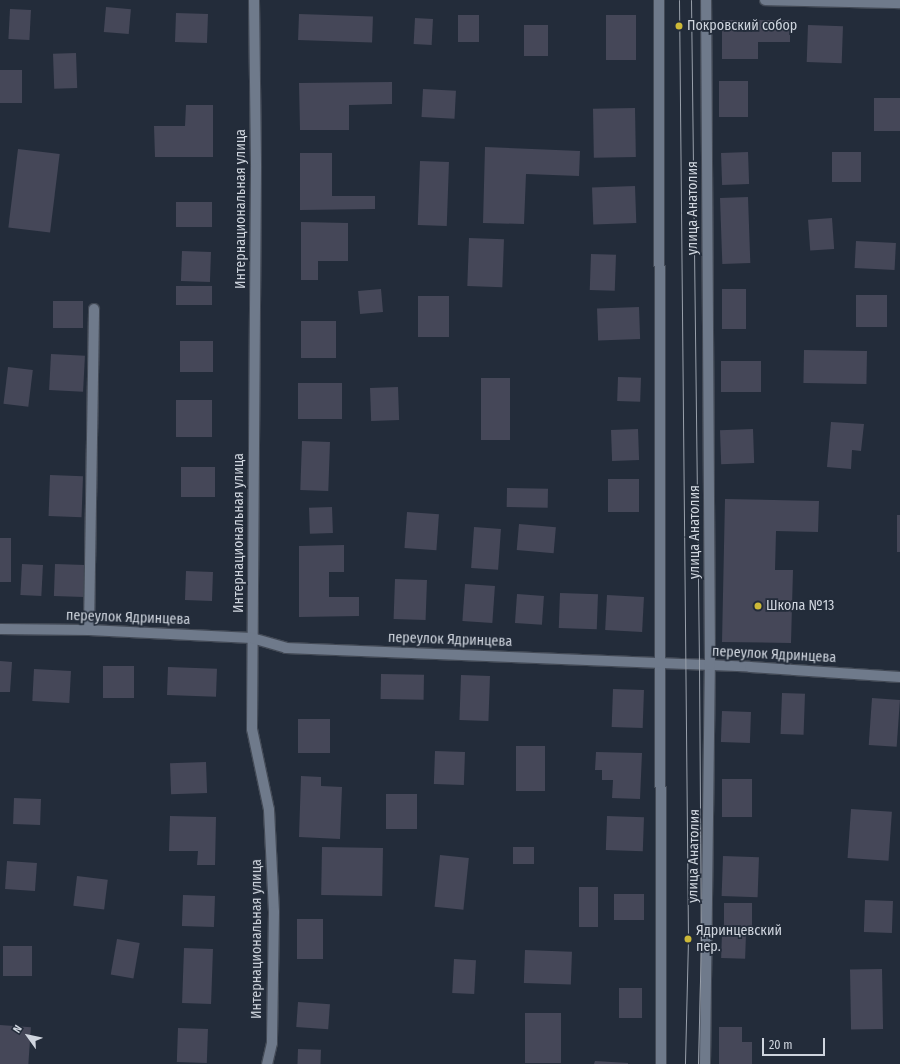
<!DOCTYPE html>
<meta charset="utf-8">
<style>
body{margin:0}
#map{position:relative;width:900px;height:1064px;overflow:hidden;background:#232c3a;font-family:"Fira Sans Condensed",sans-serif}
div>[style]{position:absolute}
.building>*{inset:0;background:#454758;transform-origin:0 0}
.roads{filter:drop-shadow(1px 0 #434a56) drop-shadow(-1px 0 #434a56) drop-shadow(0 1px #434a56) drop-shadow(0 -1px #434a56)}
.minor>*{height:10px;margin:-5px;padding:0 5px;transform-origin:5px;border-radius:5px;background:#6f7a8b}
.tram>*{height:1px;margin:-0.5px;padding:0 0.5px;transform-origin:0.5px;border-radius:0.5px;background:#99a0ab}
.dots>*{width:11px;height:11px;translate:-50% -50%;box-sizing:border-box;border:2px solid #232c3a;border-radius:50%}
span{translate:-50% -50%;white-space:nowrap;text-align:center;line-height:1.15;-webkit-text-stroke:3.5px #232c3a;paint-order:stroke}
.poi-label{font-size:14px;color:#cfd5de}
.left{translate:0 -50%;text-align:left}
.street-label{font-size:14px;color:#cfd5de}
.north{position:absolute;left:8px;top:1016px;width:40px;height:40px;-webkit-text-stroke:3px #232c3a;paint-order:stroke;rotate:303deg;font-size:11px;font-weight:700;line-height:16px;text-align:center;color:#cfd5de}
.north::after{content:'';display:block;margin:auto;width:14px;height:18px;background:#cfd5de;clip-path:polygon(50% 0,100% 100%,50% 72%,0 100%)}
.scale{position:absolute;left:762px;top:1038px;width:63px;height:18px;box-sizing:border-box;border:2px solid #cfd5de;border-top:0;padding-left:5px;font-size:12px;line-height:14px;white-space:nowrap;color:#cfd5de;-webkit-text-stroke:3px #232c3a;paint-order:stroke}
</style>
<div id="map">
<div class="building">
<i style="left:106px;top:7px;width:25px;height:25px;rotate:5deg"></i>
<i style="left:10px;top:9px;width:21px;height:30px;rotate:3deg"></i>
<i style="left:176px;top:13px;width:32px;height:29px;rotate:2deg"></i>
<i style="left:299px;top:14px;width:74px;height:26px;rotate:2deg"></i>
<i style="left:458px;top:15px;width:21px;height:27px"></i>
<i style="left:606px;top:15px;width:30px;height:45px"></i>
<i style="left:415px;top:18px;width:18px;height:26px;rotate:3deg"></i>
<i style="clip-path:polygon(722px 20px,790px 20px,790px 42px,758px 42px,758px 59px,722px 59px)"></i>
<i style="left:524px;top:25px;width:24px;height:31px"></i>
<i style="left:808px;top:25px;width:35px;height:37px;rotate:2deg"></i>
<i style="left:76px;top:53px;width:35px;height:23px;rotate:88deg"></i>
<i style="left:0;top:70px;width:22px;height:33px"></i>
<i style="left:719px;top:81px;width:29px;height:36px"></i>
<i style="clip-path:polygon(392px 82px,392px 104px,349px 105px,349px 130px,300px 130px,299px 83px)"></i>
<i style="left:423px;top:89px;width:33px;height:28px;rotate:3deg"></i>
<i style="left:874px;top:98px;width:26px;height:33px"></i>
<i style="clip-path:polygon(186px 105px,213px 105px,213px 157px,155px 157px,154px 126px,185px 126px)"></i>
<i style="left:635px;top:108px;width:49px;height:42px;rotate:89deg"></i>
<i style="clip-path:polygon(485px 147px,580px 151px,579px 176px,526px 174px,524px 224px,483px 223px)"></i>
<i style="left:18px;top:149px;width:42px;height:79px;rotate:7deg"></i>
<i style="left:748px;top:152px;width:32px;height:27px;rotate:88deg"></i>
<i style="left:832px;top:152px;width:29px;height:30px"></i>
<i style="clip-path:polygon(300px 153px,332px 153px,332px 196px,375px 196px,375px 209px,300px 210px)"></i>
<i style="left:420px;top:161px;width:29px;height:64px;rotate:2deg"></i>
<i style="left:635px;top:186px;width:37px;height:43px;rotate:88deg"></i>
<i style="left:748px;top:197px;width:66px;height:28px;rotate:88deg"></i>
<i style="left:176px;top:202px;width:36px;height:25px"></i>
<i style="left:832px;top:218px;width:31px;height:24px;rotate:86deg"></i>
<i style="clip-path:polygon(301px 222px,348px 223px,348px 261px,318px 261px,318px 280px,301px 280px)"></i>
<i style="left:469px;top:238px;width:35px;height:48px;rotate:2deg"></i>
<i style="left:856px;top:241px;width:40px;height:27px;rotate:3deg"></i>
<i style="left:182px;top:251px;width:29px;height:30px;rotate:2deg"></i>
<i style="left:591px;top:254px;width:25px;height:36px;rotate:2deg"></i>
<i style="left:176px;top:286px;width:36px;height:19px"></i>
<i style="left:381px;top:289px;width:23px;height:23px;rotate:85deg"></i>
<i style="left:722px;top:289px;width:24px;height:40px"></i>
<i style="left:856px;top:295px;width:31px;height:32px"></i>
<i style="left:418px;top:296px;width:31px;height:41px"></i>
<i style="left:53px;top:301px;width:30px;height:27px"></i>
<i style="left:639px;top:307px;width:32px;height:42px;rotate:88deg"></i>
<i style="left:301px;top:321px;width:35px;height:37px"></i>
<i style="left:213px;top:341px;width:31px;height:33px;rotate:90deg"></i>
<i style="left:804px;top:350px;width:63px;height:33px;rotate:1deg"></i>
<i style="left:51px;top:354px;width:34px;height:36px;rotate:3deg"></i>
<i style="left:721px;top:361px;width:40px;height:31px"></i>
<i style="left:8px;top:367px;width:25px;height:37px;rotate:7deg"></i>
<i style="left:618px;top:377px;width:23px;height:24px;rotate:2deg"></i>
<i style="left:481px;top:378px;width:29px;height:62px"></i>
<i style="left:298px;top:383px;width:44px;height:36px"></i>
<i style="left:398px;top:387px;width:33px;height:28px;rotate:88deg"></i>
<i style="left:176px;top:400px;width:36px;height:37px"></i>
<i style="clip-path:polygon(831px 422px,864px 424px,861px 451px,852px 450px,851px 469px,827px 467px)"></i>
<i style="left:638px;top:429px;width:31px;height:27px;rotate:88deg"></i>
<i style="left:753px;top:429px;width:34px;height:33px;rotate:88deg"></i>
<i style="left:302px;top:441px;width:28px;height:49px;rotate:2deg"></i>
<i style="left:181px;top:467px;width:34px;height:30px"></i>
<i style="left:50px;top:475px;width:33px;height:41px;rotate:2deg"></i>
<i style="left:608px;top:479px;width:31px;height:33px"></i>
<i style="left:507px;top:488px;width:41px;height:19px;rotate:1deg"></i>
<i style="clip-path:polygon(725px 499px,819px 501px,818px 532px,776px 531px,775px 570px,793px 570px,791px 643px,722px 642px)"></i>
<i style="left:332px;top:507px;width:26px;height:23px;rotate:88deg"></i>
<i style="left:407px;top:512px;width:32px;height:36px;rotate:4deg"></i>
<i style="left:897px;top:515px;width:3px;height:37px"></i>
<i style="left:519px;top:524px;width:37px;height:26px;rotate:5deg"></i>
<i style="left:474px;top:527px;width:27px;height:41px;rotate:4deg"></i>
<i style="left:0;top:538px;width:11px;height:44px"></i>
<i style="clip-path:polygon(344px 545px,344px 572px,329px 572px,329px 597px,359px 597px,359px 616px,299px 617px,299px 546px)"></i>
<i style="left:22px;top:564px;width:21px;height:31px;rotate:3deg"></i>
<i style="left:55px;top:564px;width:30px;height:32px;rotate:2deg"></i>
<i style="left:186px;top:571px;width:27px;height:29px;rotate:2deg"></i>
<i style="left:395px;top:579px;width:32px;height:40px;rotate:2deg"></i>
<i style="left:465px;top:584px;width:30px;height:37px;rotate:4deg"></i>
<i style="left:560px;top:593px;width:38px;height:35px;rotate:2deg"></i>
<i style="left:517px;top:594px;width:27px;height:29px;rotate:4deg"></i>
<i style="left:607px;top:595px;width:37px;height:35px;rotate:3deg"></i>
<i style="clip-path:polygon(0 661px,12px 662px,10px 692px,0 692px)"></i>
<i style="left:103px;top:666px;width:31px;height:32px"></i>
<i style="left:168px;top:667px;width:49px;height:28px;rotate:2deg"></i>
<i style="left:34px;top:669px;width:37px;height:32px;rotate:3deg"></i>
<i style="left:381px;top:674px;width:43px;height:25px;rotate:1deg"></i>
<i style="left:461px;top:675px;width:29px;height:45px;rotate:2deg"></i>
<i style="left:613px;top:689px;width:31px;height:38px;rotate:2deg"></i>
<i style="left:782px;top:693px;width:23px;height:41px;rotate:2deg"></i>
<i style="left:872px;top:698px;width:28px;height:47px;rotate:4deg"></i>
<i style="left:722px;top:711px;width:29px;height:31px;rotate:2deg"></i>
<i style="left:298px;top:719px;width:32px;height:34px"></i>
<i style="left:516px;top:746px;width:29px;height:45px"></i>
<i style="left:435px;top:751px;width:30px;height:33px;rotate:2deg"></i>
<i style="clip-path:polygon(596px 752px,642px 753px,640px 799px,612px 798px,613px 780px,602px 780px,602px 770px,595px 770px)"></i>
<i style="left:206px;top:762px;width:31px;height:36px;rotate:88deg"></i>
<i style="clip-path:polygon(301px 776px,321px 777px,321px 786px,342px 787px,340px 839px,299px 837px)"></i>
<i style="left:722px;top:779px;width:30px;height:38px"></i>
<i style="left:386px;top:794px;width:31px;height:35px"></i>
<i style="left:14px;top:798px;width:27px;height:26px;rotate:2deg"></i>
<i style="left:851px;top:809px;width:41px;height:49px;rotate:4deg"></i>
<i style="clip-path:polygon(170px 816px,216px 817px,215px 865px,197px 865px,198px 851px,169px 851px)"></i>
<i style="left:607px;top:816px;width:37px;height:34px;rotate:2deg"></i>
<i style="left:322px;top:847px;width:61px;height:48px;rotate:1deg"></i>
<i style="left:513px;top:847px;width:21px;height:17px"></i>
<i style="left:440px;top:855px;width:29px;height:52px;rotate:6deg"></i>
<i style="left:723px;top:856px;width:36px;height:40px;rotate:2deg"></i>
<i style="left:7px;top:861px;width:30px;height:28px;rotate:4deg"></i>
<i style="left:77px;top:876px;width:31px;height:30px;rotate:7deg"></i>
<i style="left:579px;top:887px;width:19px;height:40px"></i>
<i style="left:614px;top:894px;width:30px;height:26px"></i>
<i style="left:183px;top:895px;width:32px;height:31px;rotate:2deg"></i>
<i style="left:865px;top:900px;width:28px;height:32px;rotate:2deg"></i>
<i style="left:724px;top:903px;width:28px;height:27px"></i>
<i style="left:297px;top:919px;width:26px;height:40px"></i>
<i style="left:722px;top:933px;width:24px;height:25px;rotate:2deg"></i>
<i style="left:117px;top:939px;width:23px;height:36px;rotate:10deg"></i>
<i style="left:3px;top:946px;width:29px;height:30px"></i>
<i style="left:184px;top:948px;width:29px;height:55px;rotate:2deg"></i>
<i style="left:525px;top:950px;width:47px;height:33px;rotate:2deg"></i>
<i style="left:454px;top:959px;width:22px;height:34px;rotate:3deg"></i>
<i style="left:882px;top:969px;width:60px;height:32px;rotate:89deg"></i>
<i style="left:619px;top:988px;width:23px;height:30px"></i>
<i style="left:298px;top:1002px;width:32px;height:25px;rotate:4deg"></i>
<i style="left:525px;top:1013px;width:36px;height:50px"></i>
<i style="left:0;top:1025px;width:31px;height:39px;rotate:4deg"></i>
<i style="clip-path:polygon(719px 1027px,742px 1027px,742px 1042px,752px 1042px,752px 1064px,719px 1064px)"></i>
<i style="left:178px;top:1028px;width:30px;height:34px;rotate:2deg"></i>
<i style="left:298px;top:1049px;width:23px;height:15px;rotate:2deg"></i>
<i style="clip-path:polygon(595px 1061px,628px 1063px,628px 1064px,594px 1064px)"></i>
</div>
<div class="roads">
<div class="minor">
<i style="left:254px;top:0;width:168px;rotate:89.3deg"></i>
<i style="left:256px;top:168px;width:561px;rotate:90.41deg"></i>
<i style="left:252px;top:729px;width:83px;rotate:78.1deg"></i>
<i style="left:269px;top:810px;width:102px;rotate:87.2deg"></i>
<i style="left:274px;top:912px;width:131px;rotate:90.9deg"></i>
<i style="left:272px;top:1043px;width:22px;rotate:103deg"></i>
<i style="left:659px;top:0;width:1064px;rotate:89.89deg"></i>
<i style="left:765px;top:0;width:135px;rotate:1.3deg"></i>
<i style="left:0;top:629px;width:89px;rotate:0.6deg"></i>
<i style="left:89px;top:630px;width:163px;rotate:2.8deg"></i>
<i style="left:252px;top:638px;width:35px;rotate:16deg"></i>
<i style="left:286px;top:648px;width:464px;rotate:2.3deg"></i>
<i style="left:750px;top:667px;width:150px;rotate:3.8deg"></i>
<i style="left:89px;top:630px;width:321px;rotate:-89.1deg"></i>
<i style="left:705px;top:1064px;width:399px;rotate:-89.3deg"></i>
<i style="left:710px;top:665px;width:665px;rotate:-90.34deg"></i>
</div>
</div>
<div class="tram">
<i style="left:679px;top:0;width:939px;rotate:89.45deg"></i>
<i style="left:688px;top:939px;width:125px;rotate:91.4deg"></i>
<i style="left:691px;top:0;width:665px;rotate:89.31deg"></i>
<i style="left:699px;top:665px;width:275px;rotate:89.6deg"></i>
<i style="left:701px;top:940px;width:124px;rotate:91.4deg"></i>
</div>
<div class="dots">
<i style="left:679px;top:26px;background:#cdb938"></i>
<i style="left:758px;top:606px;background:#cdb938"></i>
<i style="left:688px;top:939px;background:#cdb938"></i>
</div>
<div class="poi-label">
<span class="left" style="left:687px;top:26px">Покровский собор</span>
<span class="left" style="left:766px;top:606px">Школа №13</span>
<span class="left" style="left:696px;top:939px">Ядринцевский<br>пер.</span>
</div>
<div class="street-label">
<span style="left:693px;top:208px;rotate:-90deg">улица Анатолия</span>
<span style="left:241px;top:209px;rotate:-90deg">Интернациональная улица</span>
<span style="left:695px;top:532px;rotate:-90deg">улица Анатолия</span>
<span style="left:239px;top:533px;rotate:-90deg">Интернациональная улица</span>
<span style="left:128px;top:618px;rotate:2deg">переулок Ядринцева</span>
<span style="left:450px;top:640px;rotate:2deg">переулок Ядринцева</span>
<span style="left:774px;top:655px;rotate:3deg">переулок Ядринцева</span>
<span style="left:694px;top:856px;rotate:-89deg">улица Анатолия</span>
<span style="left:257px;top:939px;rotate:-90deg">Интернациональная улица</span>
</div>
<div class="north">N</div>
<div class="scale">20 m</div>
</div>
